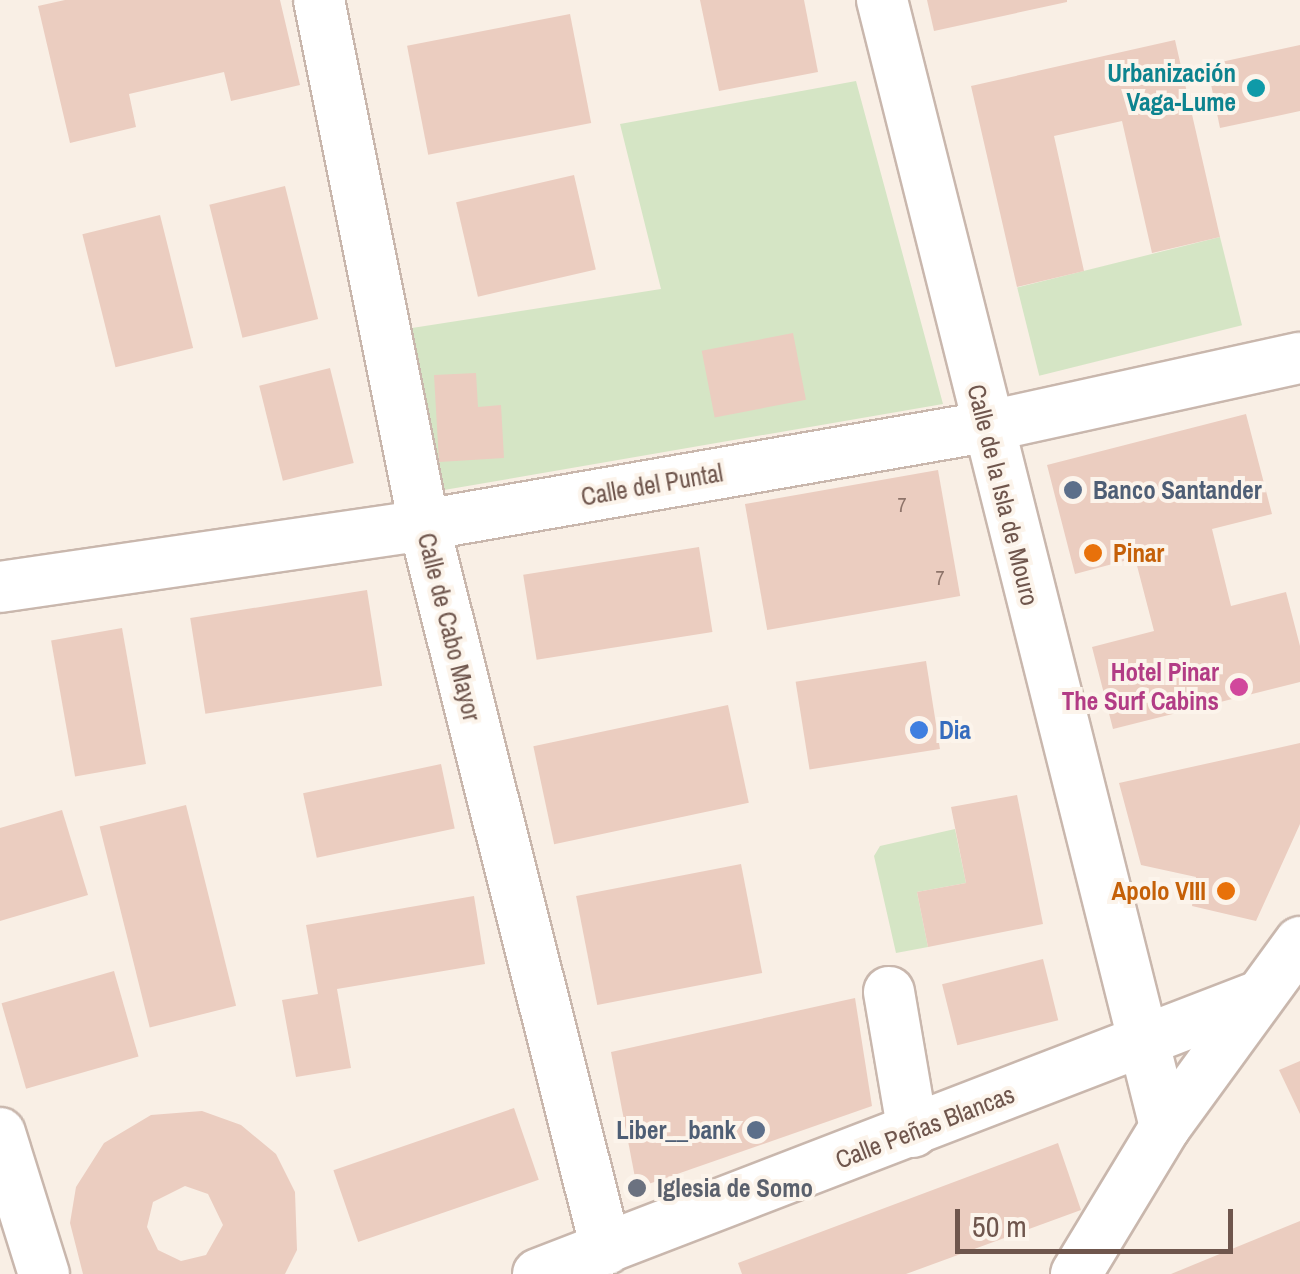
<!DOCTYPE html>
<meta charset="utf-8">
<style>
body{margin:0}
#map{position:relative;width:1300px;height:1274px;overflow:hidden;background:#f9efe5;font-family:"Archivo Narrow",sans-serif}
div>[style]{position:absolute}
.green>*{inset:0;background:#d5e5c5;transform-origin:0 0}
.building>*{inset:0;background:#ebcdc0;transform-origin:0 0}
.roads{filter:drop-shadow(2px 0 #c9b7ad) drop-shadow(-2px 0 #c9b7ad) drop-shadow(0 2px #c9b7ad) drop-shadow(0 -2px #c9b7ad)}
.minor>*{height:50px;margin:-25px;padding:0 25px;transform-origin:25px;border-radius:25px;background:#fff}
.dots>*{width:28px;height:28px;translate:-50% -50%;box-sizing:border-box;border:5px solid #fcf4eb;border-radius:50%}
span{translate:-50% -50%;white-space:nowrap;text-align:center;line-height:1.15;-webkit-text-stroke:8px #fcf4eb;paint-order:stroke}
.number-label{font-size:20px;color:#8e746a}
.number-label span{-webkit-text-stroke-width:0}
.culture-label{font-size:25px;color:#0d838f;font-weight:700}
.right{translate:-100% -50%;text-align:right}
.street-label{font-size:25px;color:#6f564d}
.service-label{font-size:25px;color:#4e5e75;font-weight:700}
.left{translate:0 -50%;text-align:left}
.food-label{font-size:25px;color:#c56008;font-weight:700}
.hotel-label{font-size:25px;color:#b23c85;font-weight:700}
.shop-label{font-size:25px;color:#366cbe;font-weight:700}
.worship-label{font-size:25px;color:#5b616d;font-weight:700}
.scale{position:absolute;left:955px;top:1209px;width:278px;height:45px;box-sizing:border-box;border:5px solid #6f564d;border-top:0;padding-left:12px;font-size:30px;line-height:35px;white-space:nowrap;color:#6f564d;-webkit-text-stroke:8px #fcf4eb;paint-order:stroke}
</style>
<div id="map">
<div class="green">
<i style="clip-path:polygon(856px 81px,943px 404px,444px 490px,412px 328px,661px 289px,620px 124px)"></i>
<i style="left:1220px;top:237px;width:91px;height:209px;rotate:76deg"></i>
<i style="clip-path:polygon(955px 829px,966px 883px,917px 892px,928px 947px,896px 953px,874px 856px,880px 846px)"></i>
</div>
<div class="building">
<i style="clip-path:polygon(65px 0,280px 0,300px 85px,231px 101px,224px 72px,129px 94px,136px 127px,70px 143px,38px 6px)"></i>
<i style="clip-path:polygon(700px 0,804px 0,818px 72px,719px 91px)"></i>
<i style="clip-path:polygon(927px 0,1067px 0,1067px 2px,934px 31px)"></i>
<i style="left:570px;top:14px;width:111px;height:166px;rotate:79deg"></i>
<i style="clip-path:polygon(1175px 40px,1220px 237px,1152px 253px,1122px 121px,1054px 136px,1084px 271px,1017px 287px,971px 86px)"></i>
<i style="clip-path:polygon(1300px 45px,1300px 111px,1220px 128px,1207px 65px)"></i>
<i style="left:574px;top:175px;width:97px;height:121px;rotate:77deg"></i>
<i style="left:285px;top:186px;width:137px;height:78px;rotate:76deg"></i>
<i style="left:160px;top:215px;width:137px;height:80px;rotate:76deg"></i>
<i style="left:793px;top:333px;width:68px;height:93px;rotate:79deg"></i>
<i style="left:330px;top:368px;width:98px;height:73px;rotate:76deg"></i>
<i style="clip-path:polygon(476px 373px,478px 407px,501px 405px,504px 458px,439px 462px,434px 375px)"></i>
<i style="clip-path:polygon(1246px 414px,1272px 514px,1212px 529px,1231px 606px,1286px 592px,1300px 646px,1300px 682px,1113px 729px,1092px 647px,1154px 631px,1135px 558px,1075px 574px,1047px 465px)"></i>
<i style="left:938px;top:470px;width:128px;height:196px;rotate:80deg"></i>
<i style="left:699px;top:547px;width:86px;height:178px;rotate:81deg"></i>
<i style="left:367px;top:590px;width:97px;height:179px;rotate:81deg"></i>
<i style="left:122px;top:628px;width:138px;height:72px;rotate:80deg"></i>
<i style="left:926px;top:661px;width:89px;height:132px;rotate:81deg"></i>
<i style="left:728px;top:705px;width:100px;height:199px;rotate:78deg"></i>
<i style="clip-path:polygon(1300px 743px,1300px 824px,1256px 921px,1192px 906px,1196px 877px,1141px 865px,1119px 783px)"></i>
<i style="left:441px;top:764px;width:66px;height:141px;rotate:78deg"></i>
<i style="clip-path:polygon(1017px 795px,1043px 924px,928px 947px,917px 892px,966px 883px,951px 807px)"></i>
<i style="left:186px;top:805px;width:207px;height:89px;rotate:76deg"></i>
<i style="clip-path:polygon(62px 810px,88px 895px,0 921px,0 828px)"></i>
<i style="left:741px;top:864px;width:111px;height:168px;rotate:79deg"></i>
<i style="clip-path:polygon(474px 896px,485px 964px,337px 989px,351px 1068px,296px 1077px,282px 1000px,318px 994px,306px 925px)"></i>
<i style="left:1043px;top:959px;width:63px;height:104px;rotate:76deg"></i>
<i style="left:114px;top:971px;width:89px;height:117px;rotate:74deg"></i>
<i style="clip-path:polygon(855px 998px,872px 1106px,637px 1188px,611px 1052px)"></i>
<i style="clip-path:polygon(1300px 1061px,1300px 1114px,1279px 1070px)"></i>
<i style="left:514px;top:1108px;width:76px;height:191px;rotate:71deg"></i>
<i style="clip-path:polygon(evenodd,202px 1111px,241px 1125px,276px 1154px,295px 1192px,297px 1250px,285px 1274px,83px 1274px,70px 1223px,76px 1187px,104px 1143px,151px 1115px,202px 1111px,185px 1186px,208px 1194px,223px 1225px,206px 1255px,181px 1261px,158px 1250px,147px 1227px,153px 1202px,185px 1186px)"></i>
<i style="clip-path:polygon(1058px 1143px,1081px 1210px,906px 1274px,742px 1274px,738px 1263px)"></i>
<i style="clip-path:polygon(1300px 1221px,1300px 1274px,1171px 1274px)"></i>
</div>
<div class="roads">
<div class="minor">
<i style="left:319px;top:0;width:535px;rotate:78.69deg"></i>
<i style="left:424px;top:525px;width:747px;rotate:75.89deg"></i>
<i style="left:882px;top:0;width:1162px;rotate:75.9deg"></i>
<i style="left:0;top:587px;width:429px;rotate:-8.3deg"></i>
<i style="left:424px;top:525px;width:569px;rotate:-9.91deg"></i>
<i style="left:985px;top:427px;width:322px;rotate:-12.4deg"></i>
<i style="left:889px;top:992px;width:142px;rotate:80.3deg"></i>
<i style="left:0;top:1133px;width:148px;rotate:72.7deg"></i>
<i style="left:538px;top:1274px;width:767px;rotate:-21.08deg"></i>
<i style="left:1076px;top:1274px;width:172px;rotate:-58.8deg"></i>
<i style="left:1165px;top:1127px;width:229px;rotate:-53.9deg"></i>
</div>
</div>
<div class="dots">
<i style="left:1256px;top:88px;background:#0f9aa8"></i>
<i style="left:1073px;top:490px;background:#5c6f8a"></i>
<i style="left:1093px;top:553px;background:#e8710a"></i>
<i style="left:1239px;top:687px;background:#d1479c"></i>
<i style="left:919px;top:730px;background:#3f7fe0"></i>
<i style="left:1226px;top:891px;background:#e8710a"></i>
<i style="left:756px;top:1130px;background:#5c6f8a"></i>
<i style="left:637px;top:1188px;background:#6b7280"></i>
</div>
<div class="number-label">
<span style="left:902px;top:504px">7</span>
<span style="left:940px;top:577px">7</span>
</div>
<div class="culture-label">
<span class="right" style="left:1236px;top:88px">Urbanización<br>Vaga-Lume</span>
</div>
<div class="street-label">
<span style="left:652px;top:485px;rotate:-10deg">Calle del Puntal</span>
<span style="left:1003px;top:495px;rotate:76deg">Calle de la Isla de Mouro</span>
<span style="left:449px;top:627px;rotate:76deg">Calle de Cabo Mayor</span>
<span style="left:925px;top:1127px;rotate:-21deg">Calle Peñas Blancas</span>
</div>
<div class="service-label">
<span class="left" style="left:1093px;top:490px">Banco Santander</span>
<span class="right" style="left:736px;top:1130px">Liber__bank</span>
</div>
<div class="food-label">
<span class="left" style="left:1113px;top:553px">Pinar</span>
<span class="right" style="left:1206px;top:891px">Apolo VIII</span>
</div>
<div class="hotel-label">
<span class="right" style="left:1219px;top:687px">Hotel Pinar<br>The Surf Cabins</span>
</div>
<div class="shop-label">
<span class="left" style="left:939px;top:730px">Dia</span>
</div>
<div class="worship-label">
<span class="left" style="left:657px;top:1188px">Iglesia de Somo</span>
</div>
<div class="scale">50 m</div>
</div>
